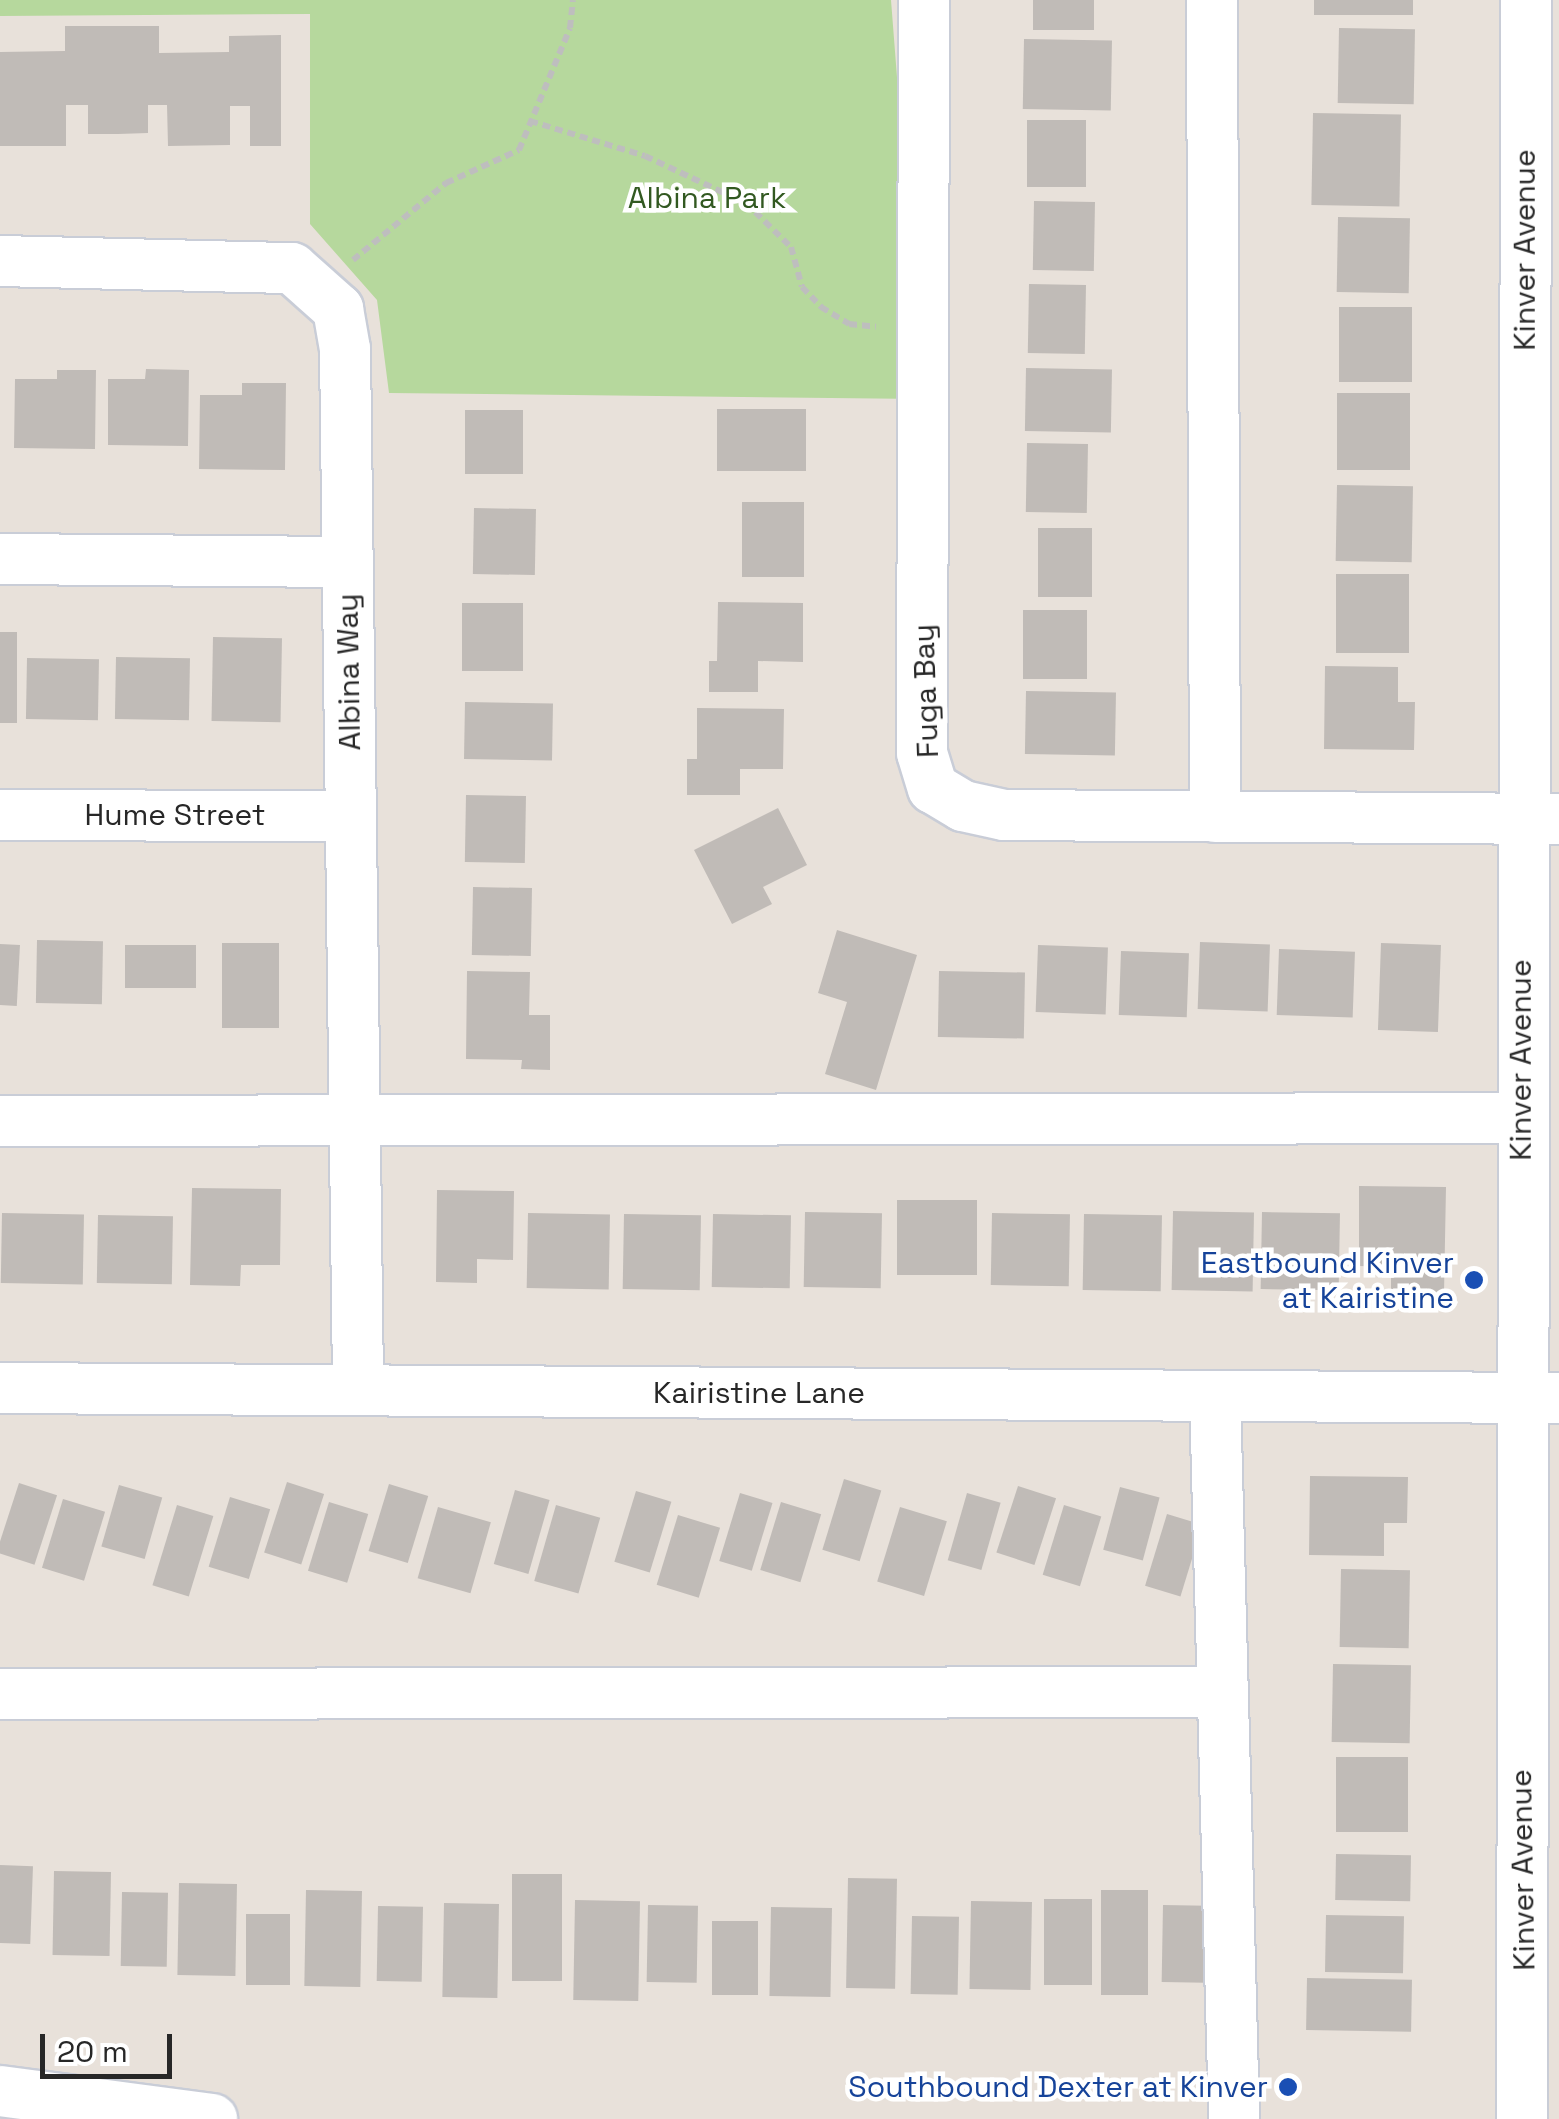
<!DOCTYPE html>
<style>
body{margin:0}
#map{position:relative;width:1559px;height:2119px;overflow:hidden;background:#e8e1da;font-family:"Space Grotesk",sans-serif}
div>[style]{position:absolute}
.green>*{inset:0;background:#b6d89d}
.building>*{inset:0;background:#c0bbb7;transform-origin:0 0}
.path>*{height:6px;margin-top:-3px;transform-origin:0;background:repeating-linear-gradient(90deg,#bebebe 0 8px,transparent 0 13px)}
.roads{filter:drop-shadow(2px 0 #c9cdd7) drop-shadow(-2px 0 #c9cdd7) drop-shadow(0 2px #c9cdd7) drop-shadow(0 -2px #c9cdd7)}
.minor>*{height:50px;margin:-25px;padding:0 25px;transform-origin:25px;border-radius:25px;background:#fff}
.dots>*{width:28px;height:28px;translate:-50% -50%;box-sizing:border-box;border:5px solid #fff;border-radius:50%}
span{translate:-50% -50%;white-space:nowrap;text-align:center;line-height:1.15;-webkit-text-stroke:9px #fff;paint-order:stroke}
.park-label{font-size:30px;color:#325921}
.street-label{font-size:30px;color:#272727}
.transit-label{font-size:30px;color:#164399}
.right{translate:-100% -50%;text-align:right}
.scale{position:absolute;left:40px;top:2034px;width:132px;height:45px;box-sizing:border-box;border:5px solid #272727;border-top:0;padding-left:12px;font-size:30px;line-height:35px;white-space:nowrap;color:#272727;-webkit-text-stroke:8px #fff;paint-order:stroke}
</style>
<div id="map">
<div class="green">
<i style="clip-path:polygon(0 0,891px 0,922px 399px,389px 393px,377px 300px,310px 224px,310px 14px,0 16px)"></i>
</div>
<div class="building">
<i style="left:1033px;top:0;width:61px;height:30px"></i>
<i style="left:1314px;top:0;width:99px;height:15px"></i>
<i style="clip-path:polygon(65px 26px,159px 26px,159px 53px,229px 52px,229px 36px,281px 35px,281px 146px,250px 146px,250px 106px,230px 106px,230px 145px,168px 146px,167px 105px,148px 105px,148px 133px,118px 134px,88px 134px,88px 105px,66px 105px,66px 146px,0 146px,0 52px,65px 51px)"></i>
<i style="left:1339px;top:28px;width:76px;height:75px;rotate:1deg"></i>
<i style="left:1024px;top:39px;width:88px;height:70px;rotate:1deg"></i>
<i style="left:1313px;top:113px;width:88px;height:92px;rotate:1deg"></i>
<i style="left:1027px;top:120px;width:59px;height:67px"></i>
<i style="left:1034px;top:201px;width:61px;height:69px;rotate:1deg"></i>
<i style="left:1338px;top:217px;width:72px;height:75px;rotate:1deg"></i>
<i style="left:1029px;top:284px;width:57px;height:69px;rotate:1deg"></i>
<i style="left:1339px;top:307px;width:73px;height:75px"></i>
<i style="left:1026px;top:368px;width:86px;height:63px;rotate:1deg"></i>
<i style="clip-path:polygon(146px 369px,189px 370px,188px 446px,108px 445px,108px 379px,145px 379px)"></i>
<i style="clip-path:polygon(57px 370px,96px 370px,95px 449px,14px 448px,15px 379px,57px 379px)"></i>
<i style="clip-path:polygon(242px 383px,286px 383px,285px 470px,199px 469px,200px 395px,242px 395px)"></i>
<i style="left:1337px;top:393px;width:73px;height:77px"></i>
<i style="left:717px;top:409px;width:89px;height:62px"></i>
<i style="left:465px;top:410px;width:58px;height:64px"></i>
<i style="left:1027px;top:443px;width:61px;height:69px;rotate:1deg"></i>
<i style="left:1337px;top:485px;width:76px;height:76px;rotate:1deg"></i>
<i style="left:742px;top:502px;width:62px;height:75px"></i>
<i style="left:474px;top:508px;width:62px;height:66px;rotate:1deg"></i>
<i style="left:1038px;top:528px;width:54px;height:69px"></i>
<i style="left:1336px;top:574px;width:73px;height:79px"></i>
<i style="clip-path:polygon(718px 602px,803px 603px,803px 662px,758px 661px,758px 692px,709px 692px,709px 661px,717px 661px)"></i>
<i style="left:462px;top:603px;width:61px;height:68px"></i>
<i style="left:1023px;top:610px;width:64px;height:69px"></i>
<i style="left:0;top:632px;width:17px;height:91px"></i>
<i style="left:213px;top:637px;width:69px;height:84px;rotate:1deg"></i>
<i style="left:116px;top:657px;width:74px;height:62px;rotate:1deg"></i>
<i style="left:27px;top:658px;width:72px;height:61px;rotate:1deg"></i>
<i style="clip-path:polygon(1325px 666px,1398px 667px,1398px 702px,1415px 702px,1414px 750px,1324px 749px)"></i>
<i style="left:1026px;top:691px;width:90px;height:63px;rotate:1deg"></i>
<i style="left:465px;top:702px;width:88px;height:57px;rotate:1deg"></i>
<i style="clip-path:polygon(697px 708px,784px 709px,783px 769px,740px 769px,740px 795px,687px 795px,687px 759px,697px 759px)"></i>
<i style="left:466px;top:795px;width:60px;height:67px;rotate:1deg"></i>
<i style="clip-path:polygon(778px 808px,807px 865px,763px 887px,772px 904px,732px 924px,694px 850px)"></i>
<i style="left:473px;top:887px;width:59px;height:68px;rotate:1deg"></i>
<i style="clip-path:polygon(837px 930px,917px 955px,876px 1090px,825px 1074px,847px 1002px,818px 993px)"></i>
<i style="left:37px;top:940px;width:66px;height:63px;rotate:1deg"></i>
<i style="left:1200px;top:942px;width:70px;height:67px;rotate:2deg"></i>
<i style="left:222px;top:943px;width:57px;height:85px"></i>
<i style="left:1381px;top:943px;width:60px;height:87px;rotate:2deg"></i>
<i style="left:0;top:944px;width:20px;height:61px;rotate:3deg"></i>
<i style="left:125px;top:945px;width:71px;height:43px"></i>
<i style="left:1038px;top:945px;width:70px;height:67px;rotate:2deg"></i>
<i style="left:1279px;top:949px;width:76px;height:66px;rotate:2deg"></i>
<i style="left:1121px;top:951px;width:68px;height:64px;rotate:2deg"></i>
<i style="clip-path:polygon(467px 971px,530px 972px,529px 1015px,550px 1015px,550px 1070px,521px 1069px,522px 1060px,466px 1059px)"></i>
<i style="left:939px;top:971px;width:86px;height:66px;rotate:1deg"></i>
<i style="clip-path:polygon(1359px 1186px,1446px 1187px,1444px 1294px,1391px 1294px,1391px 1267px,1359px 1266px)"></i>
<i style="clip-path:polygon(192px 1188px,281px 1189px,280px 1265px,241px 1265px,240px 1286px,190px 1285px)"></i>
<i style="clip-path:polygon(437px 1190px,514px 1191px,513px 1260px,477px 1259px,477px 1283px,436px 1282px)"></i>
<i style="left:897px;top:1200px;width:80px;height:75px"></i>
<i style="left:1173px;top:1211px;width:81px;height:79px;rotate:1deg"></i>
<i style="left:805px;top:1212px;width:77px;height:75px;rotate:1deg"></i>
<i style="left:1262px;top:1212px;width:78px;height:77px;rotate:1deg"></i>
<i style="left:2px;top:1213px;width:82px;height:70px;rotate:1deg"></i>
<i style="left:528px;top:1213px;width:82px;height:75px;rotate:1deg"></i>
<i style="left:992px;top:1213px;width:78px;height:72px;rotate:1deg"></i>
<i style="left:624px;top:1214px;width:77px;height:75px;rotate:1deg"></i>
<i style="left:713px;top:1214px;width:78px;height:73px;rotate:1deg"></i>
<i style="left:1084px;top:1214px;width:78px;height:76px;rotate:1deg"></i>
<i style="left:98px;top:1215px;width:75px;height:68px;rotate:1deg"></i>
<i style="clip-path:polygon(1310px 1476px,1408px 1477px,1407px 1523px,1384px 1523px,1384px 1556px,1309px 1555px)"></i>
<i style="left:844px;top:1479px;width:39px;height:74px;rotate:17deg"></i>
<i style="left:287px;top:1482px;width:39px;height:74px;rotate:18deg"></i>
<i style="left:19px;top:1483px;width:40px;height:73px;rotate:18deg"></i>
<i style="left:389px;top:1484px;width:41px;height:70px;rotate:17deg"></i>
<i style="left:119px;top:1485px;width:45px;height:64px;rotate:16deg"></i>
<i style="left:1018px;top:1486px;width:40px;height:70px;rotate:18deg"></i>
<i style="left:1120px;top:1487px;width:41px;height:65px;rotate:15deg"></i>
<i style="left:515px;top:1490px;width:36px;height:77px;rotate:16deg"></i>
<i style="left:636px;top:1491px;width:37px;height:74px;rotate:17deg"></i>
<i style="left:740px;top:1493px;width:34px;height:71px;rotate:17deg"></i>
<i style="left:967px;top:1493px;width:35px;height:70px;rotate:16deg"></i>
<i style="left:230px;top:1497px;width:42px;height:73px;rotate:17deg"></i>
<i style="left:63px;top:1499px;width:44px;height:72px;rotate:17deg"></i>
<i style="left:329px;top:1502px;width:41px;height:72px;rotate:17deg"></i>
<i style="left:781px;top:1502px;width:42px;height:71px;rotate:17deg"></i>
<i style="left:177px;top:1505px;width:38px;height:84px;rotate:17deg"></i>
<i style="left:556px;top:1505px;width:46px;height:79px;rotate:16deg"></i>
<i style="left:1064px;top:1505px;width:39px;height:73px;rotate:17deg"></i>
<i style="left:438px;top:1507px;width:55px;height:74px;rotate:16deg"></i>
<i style="left:900px;top:1507px;width:49px;height:78px;rotate:17deg"></i>
<i style="left:1167px;top:1514px;width:37px;height:75px;rotate:17deg"></i>
<i style="left:678px;top:1515px;width:44px;height:73px;rotate:17deg"></i>
<i style="left:1341px;top:1569px;width:69px;height:78px;rotate:1deg"></i>
<i style="left:1333px;top:1664px;width:78px;height:78px;rotate:1deg"></i>
<i style="left:1336px;top:1757px;width:72px;height:75px"></i>
<i style="left:1336px;top:1854px;width:75px;height:46px;rotate:1deg"></i>
<i style="left:0;top:1865px;width:33px;height:78px;rotate:2deg"></i>
<i style="left:54px;top:1871px;width:57px;height:84px;rotate:1deg"></i>
<i style="left:512px;top:1874px;width:50px;height:107px"></i>
<i style="left:848px;top:1878px;width:49px;height:110px;rotate:1deg"></i>
<i style="left:179px;top:1883px;width:58px;height:92px;rotate:1deg"></i>
<i style="left:306px;top:1890px;width:56px;height:96px;rotate:1deg"></i>
<i style="left:1101px;top:1890px;width:47px;height:105px"></i>
<i style="left:122px;top:1892px;width:46px;height:74px;rotate:1deg"></i>
<i style="left:1044px;top:1899px;width:48px;height:86px"></i>
<i style="left:575px;top:1900px;width:65px;height:100px;rotate:1deg"></i>
<i style="left:971px;top:1901px;width:61px;height:88px;rotate:1deg"></i>
<i style="left:444px;top:1903px;width:55px;height:94px;rotate:1deg"></i>
<i style="left:648px;top:1905px;width:50px;height:77px;rotate:1deg"></i>
<i style="left:1163px;top:1905px;width:44px;height:77px;rotate:1deg"></i>
<i style="left:378px;top:1906px;width:45px;height:75px;rotate:1deg"></i>
<i style="left:771px;top:1907px;width:61px;height:89px;rotate:1deg"></i>
<i style="left:246px;top:1914px;width:44px;height:71px"></i>
<i style="left:1326px;top:1915px;width:78px;height:57px;rotate:1deg"></i>
<i style="left:912px;top:1916px;width:47px;height:78px;rotate:1deg"></i>
<i style="left:712px;top:1921px;width:46px;height:74px"></i>
<i style="left:1307px;top:1978px;width:105px;height:52px;rotate:1deg"></i>
</div>
<div class="path">
<i style="left:530px;top:121px;width:120px;rotate:16.9deg"></i>
<i style="left:645px;top:156px;width:111px;rotate:25deg"></i>
<i style="left:746px;top:203px;width:63px;rotate:44.4deg"></i>
<i style="left:791px;top:247px;width:41px;rotate:74.6deg"></i>
<i style="left:802px;top:287px;width:28px;rotate:46deg"></i>
<i style="left:821px;top:307px;width:33px;rotate:31deg"></i>
<i style="left:849px;top:324px;width:27px;rotate:6deg"></i>
<i style="left:353px;top:260px;width:121px;rotate:-39.6deg"></i>
<i style="left:446px;top:183px;width:80px;rotate:-24.3deg"></i>
<i style="left:519px;top:150px;width:132px;rotate:-67.3deg"></i>
<i style="left:570px;top:28px;width:28px;rotate:-84deg"></i>
</div>
<div class="roads">
<div class="minor">
<i style="left:924px;top:0;width:753px;rotate:90.15deg"></i>
<i style="left:922px;top:753px;width:37px;rotate:73deg"></i>
<i style="left:933px;top:788px;width:35px;rotate:31deg"></i>
<i style="left:963px;top:806px;width:42px;rotate:12.4deg"></i>
<i style="left:1004px;top:815px;width:555px;rotate:0.41deg"></i>
<i style="left:1212px;top:0;width:817px;rotate:89.79deg"></i>
<i style="left:0;top:261px;width:292px;rotate:1.4deg"></i>
<i style="left:292px;top:268px;width:62px;rotate:41.7deg"></i>
<i style="left:338px;top:309px;width:41px;rotate:80.1deg"></i>
<i style="left:345px;top:349px;width:1041px;rotate:89.28deg"></i>
<i style="left:0;top:559px;width:348px;rotate:0.5deg"></i>
<i style="left:0;top:815px;width:351px;rotate:0.2deg"></i>
<i style="left:0;top:1121px;width:1520px;rotate:-0.11deg"></i>
<i style="left:0;top:1388px;width:1559px;rotate:0.37deg"></i>
<i style="left:1215px;top:1396px;width:723px;rotate:88.49deg"></i>
<i style="left:0;top:1694px;width:1222px;rotate:-0.09deg"></i>
<i style="left:0;top:2091px;width:214px;rotate:7.5deg"></i>
<i style="left:1522px;top:2119px;width:2119px;rotate:-89.89deg"></i>
</div>
</div>
<div class="dots">
<i style="left:1474px;top:1280px;background:#1a4fb4"></i>
<i style="left:1288px;top:2087px;background:#1a4fb4"></i>
</div>
<div class="park-label">
<span style="left:707px;top:198px">Albina Park</span>
</div>
<div class="street-label">
<span style="left:1525px;top:250px;rotate:-90deg">Kinver Avenue</span>
<span style="left:349px;top:672px;rotate:-91deg">Albina Way</span>
<span style="left:926px;top:691px;rotate:-92deg">Fuga Bay</span>
<span style="left:175px;top:815px">Hume Street</span>
<span style="left:1521px;top:1060px;rotate:-90deg">Kinver Avenue</span>
<span style="left:759px;top:1393px">Kairistine Lane</span>
<span style="left:1523px;top:1870px;rotate:-91deg">Kinver Avenue</span>
</div>
<div class="transit-label">
<span class="right" style="left:1454px;top:1280px">Eastbound Kinver<br>at Kairistine</span>
<span class="right" style="left:1268px;top:2087px">Southbound Dexter at Kinver</span>
</div>
<div class="scale">20 m</div>
</div>
